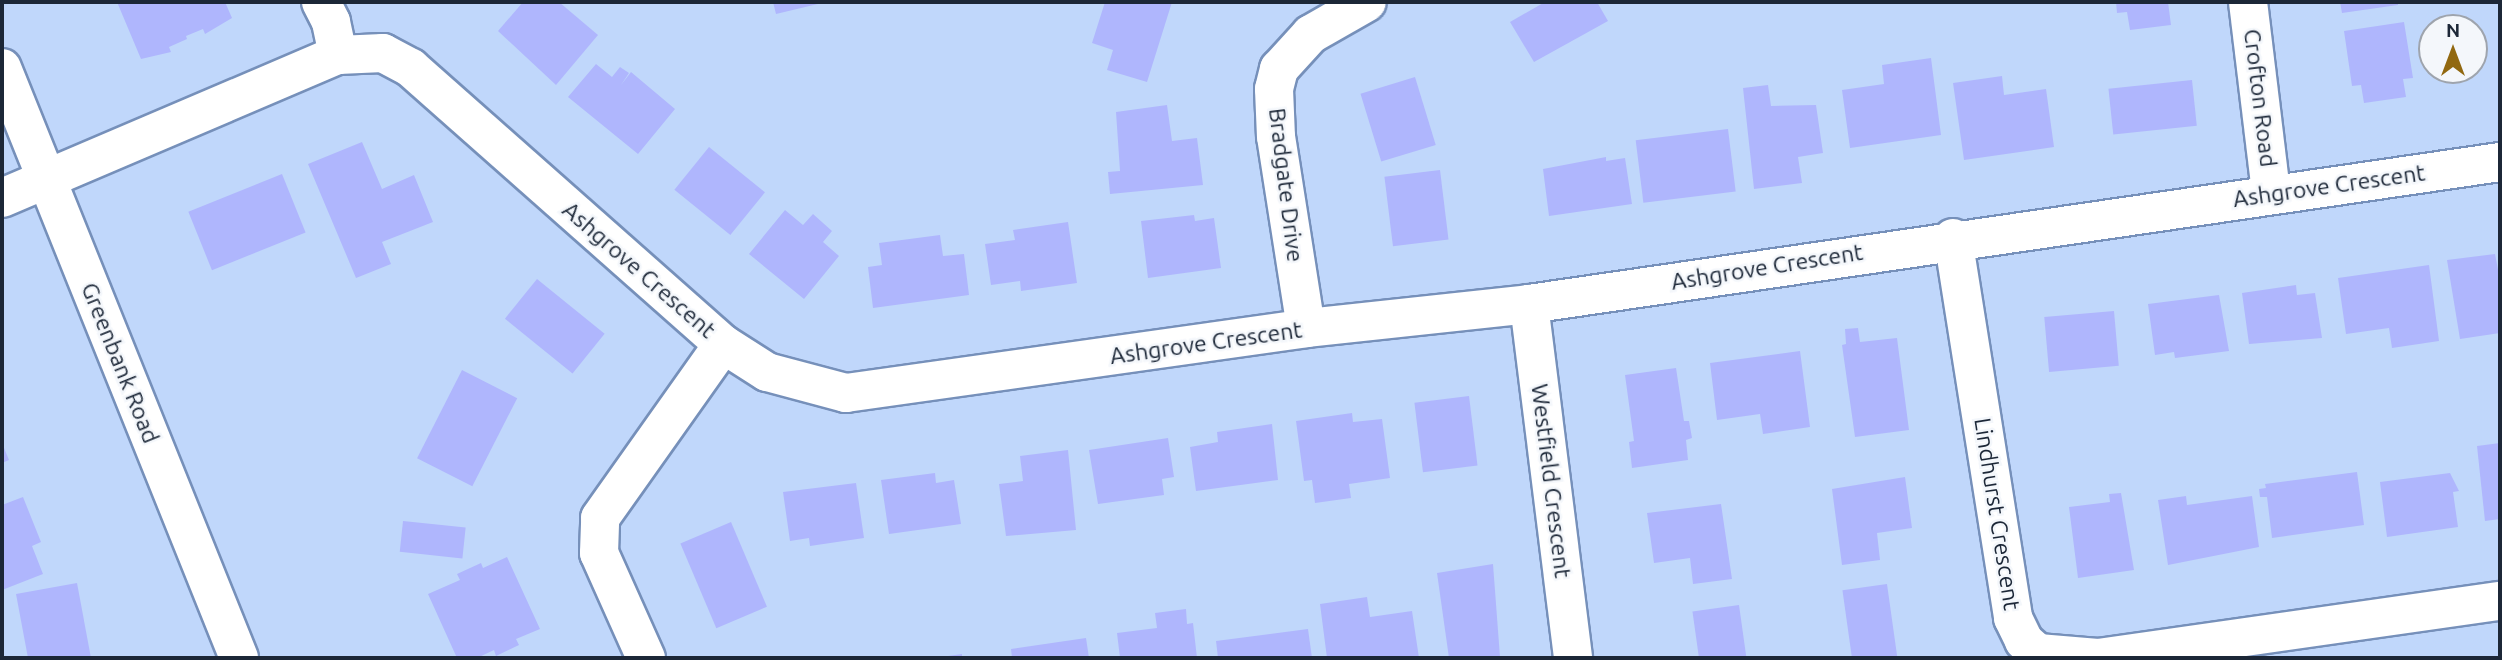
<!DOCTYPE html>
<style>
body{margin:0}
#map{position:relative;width:2502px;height:660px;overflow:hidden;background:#c0d7fb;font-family:Ubuntu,sans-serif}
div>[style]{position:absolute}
.building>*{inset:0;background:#afb6fd;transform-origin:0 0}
.roads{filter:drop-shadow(2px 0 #7690ba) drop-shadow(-2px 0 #7690ba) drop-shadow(0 2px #7690ba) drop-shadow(0 -2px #7690ba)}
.street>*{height:38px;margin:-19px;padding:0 19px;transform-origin:19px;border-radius:19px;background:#fff}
.secondary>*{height:38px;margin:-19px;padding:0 19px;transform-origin:19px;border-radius:19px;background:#fff}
span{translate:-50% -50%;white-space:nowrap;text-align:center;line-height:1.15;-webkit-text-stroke:5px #f4f7fb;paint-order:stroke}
.street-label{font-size:23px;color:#1c2737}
.frame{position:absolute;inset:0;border:4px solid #1c2737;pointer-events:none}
.north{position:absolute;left:2418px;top:14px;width:70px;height:70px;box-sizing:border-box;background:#f4f7fb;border:2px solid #9ea4ad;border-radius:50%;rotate:0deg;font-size:19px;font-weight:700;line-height:28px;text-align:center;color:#1c2737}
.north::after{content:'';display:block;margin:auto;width:24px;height:32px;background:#916810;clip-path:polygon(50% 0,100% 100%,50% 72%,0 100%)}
</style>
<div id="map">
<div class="building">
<i style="clip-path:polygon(117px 2px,225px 2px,232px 18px,205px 34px,203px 29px,186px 36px,187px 39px,169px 47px,171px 52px,141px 59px)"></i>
<i style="clip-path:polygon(523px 2px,559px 2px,598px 35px,556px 85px,498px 31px)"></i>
<i style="clip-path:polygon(773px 2px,822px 2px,822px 3px,776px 14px)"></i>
<i style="clip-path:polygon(1105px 2px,1172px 2px,1147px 82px,1107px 70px,1113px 50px,1092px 43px)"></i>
<i style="clip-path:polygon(1545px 2px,1597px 2px,1608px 21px,1534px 62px,1510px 22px)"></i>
<i style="clip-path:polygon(2116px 2px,2168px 2px,2171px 25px,2130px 30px,2127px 12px,2117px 13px)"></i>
<i style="clip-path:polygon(2340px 2px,2398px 2px,2398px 5px,2342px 13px)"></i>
<i style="clip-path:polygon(2404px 22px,2413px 78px,2403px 79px,2406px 97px,2364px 103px,2361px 85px,2352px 86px,2344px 31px)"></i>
<i style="clip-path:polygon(1931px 58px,1941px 135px,1850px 148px,1842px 90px,1884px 84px,1882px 65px)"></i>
<i style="clip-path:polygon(596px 64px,612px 77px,620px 67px,629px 73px,621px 85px,631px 72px,675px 109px,638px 154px,568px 97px)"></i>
<i style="clip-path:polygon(2002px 76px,2004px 95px,2046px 89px,2054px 147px,1964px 160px,1953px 83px)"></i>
<i style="left:1415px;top:77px;width:71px;height:57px;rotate:73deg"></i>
<i style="left:2192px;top:80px;width:46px;height:84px;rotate:84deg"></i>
<i style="clip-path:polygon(1768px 85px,1771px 106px,1816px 105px,1823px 153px,1798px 157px,1802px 183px,1754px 189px,1743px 88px)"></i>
<i style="clip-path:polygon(1167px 105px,1172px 141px,1197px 138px,1203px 185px,1110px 194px,1108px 172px,1120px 171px,1116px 112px)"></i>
<i style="left:1728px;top:129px;width:63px;height:93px;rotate:83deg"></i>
<i style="clip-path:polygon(362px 142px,382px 189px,414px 175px,433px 222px,382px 242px,391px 264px,356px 278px,308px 164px)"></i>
<i style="left:709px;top:147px;width:72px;height:55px;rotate:39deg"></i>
<i style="clip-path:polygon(1606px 157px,1606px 161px,1625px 158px,1632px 204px,1549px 216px,1543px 169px)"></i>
<i style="left:1440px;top:170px;width:70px;height:56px;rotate:83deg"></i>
<i style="left:282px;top:174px;width:63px;height:101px;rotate:68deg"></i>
<i style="clip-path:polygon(785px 210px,803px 225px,813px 214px,832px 231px,823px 242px,839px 256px,804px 299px,749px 254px)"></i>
<i style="clip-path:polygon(1194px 215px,1195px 221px,1214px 218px,1221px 268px,1148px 278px,1141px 221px)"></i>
<i style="clip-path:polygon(1068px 222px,1077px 283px,1021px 291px,1020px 281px,991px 285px,985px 244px,1015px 240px,1013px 230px)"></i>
<i style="clip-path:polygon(940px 235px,943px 256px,964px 254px,969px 295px,873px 308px,868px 267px,882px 265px,879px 243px)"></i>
<i style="clip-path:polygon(2495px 254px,2500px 280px,2500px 333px,2460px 339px,2447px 260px)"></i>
<i style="clip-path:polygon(2429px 265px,2439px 341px,2392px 348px,2389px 328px,2346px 334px,2338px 278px)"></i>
<i style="left:537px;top:279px;width:87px;height:51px;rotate:39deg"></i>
<i style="clip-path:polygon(2296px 285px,2297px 295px,2315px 293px,2322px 338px,2249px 344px,2242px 293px)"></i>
<i style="clip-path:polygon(2219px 295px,2229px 351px,2175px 358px,2174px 352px,2155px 355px,2148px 304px)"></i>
<i style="left:2114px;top:311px;width:55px;height:70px;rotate:85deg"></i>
<i style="clip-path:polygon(1858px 328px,1860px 342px,1897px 338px,1909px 430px,1855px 437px,1842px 345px,1846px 344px,1845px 329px)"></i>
<i style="clip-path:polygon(1800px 351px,1810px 427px,1763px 434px,1760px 414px,1717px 420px,1710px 363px)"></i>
<i style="clip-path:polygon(1676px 368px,1684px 421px,1689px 421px,1692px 438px,1686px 440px,1688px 460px,1632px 468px,1629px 442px,1634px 441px,1625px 375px)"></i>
<i style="left:462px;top:370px;width:62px;height:99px;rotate:27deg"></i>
<i style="left:1469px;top:396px;width:70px;height:55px;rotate:83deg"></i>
<i style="clip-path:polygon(1352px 413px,1353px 422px,1382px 419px,1390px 478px,1349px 484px,1351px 498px,1315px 503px,1312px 480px,1304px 481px,1296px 421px)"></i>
<i style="clip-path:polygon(1272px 424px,1278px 480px,1196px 491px,1190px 447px,1218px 442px,1217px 432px)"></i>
<i style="clip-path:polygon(1168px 438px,1174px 477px,1162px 479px,1164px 495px,1098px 504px,1089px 450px)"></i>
<i style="clip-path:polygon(2px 443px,9px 460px,2px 463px)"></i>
<i style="clip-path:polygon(2500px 443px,2500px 519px,2485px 521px,2477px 446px)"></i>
<i style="clip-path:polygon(1068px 450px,1076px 530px,1006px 536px,999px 484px,1023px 481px,1020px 456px)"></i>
<i style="clip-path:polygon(2357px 472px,2364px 525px,2272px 538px,2267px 497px,2260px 497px,2259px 489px,2266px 488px,2265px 484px)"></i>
<i style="clip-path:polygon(935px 473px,936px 483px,954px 480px,961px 524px,889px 534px,881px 480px)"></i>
<i style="clip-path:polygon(2450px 473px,2459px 491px,2453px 492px,2458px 527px,2387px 537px,2380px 482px)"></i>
<i style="clip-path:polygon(1905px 477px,1912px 528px,1877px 533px,1880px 560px,1842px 565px,1832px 489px)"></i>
<i style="clip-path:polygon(856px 483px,864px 538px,810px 546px,809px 538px,790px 541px,783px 492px)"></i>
<i style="clip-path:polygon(2121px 493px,2134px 570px,2078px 578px,2069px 507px,2110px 502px,2109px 494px)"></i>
<i style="clip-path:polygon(2186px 496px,2187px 505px,2252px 496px,2259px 547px,2168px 565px,2158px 500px)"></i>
<i style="clip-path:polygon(23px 497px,41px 542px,32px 546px,43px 574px,2px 590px,2px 505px)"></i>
<i style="clip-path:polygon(1721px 504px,1732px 579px,1693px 584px,1690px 558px,1654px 563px,1647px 513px)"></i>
<i style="left:403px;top:521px;width:63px;height:31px;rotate:6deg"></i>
<i style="left:731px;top:522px;width:92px;height:55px;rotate:67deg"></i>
<i style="clip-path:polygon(507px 557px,540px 629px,516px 639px,519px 645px,496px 656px,494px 650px,477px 658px,457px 658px,428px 594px,460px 580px,457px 574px,481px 563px,483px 568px)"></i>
<i style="clip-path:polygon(1493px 564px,1500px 657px,1449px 658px,1437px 573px)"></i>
<i style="clip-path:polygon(77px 583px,91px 658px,28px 658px,16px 594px)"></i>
<i style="left:1887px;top:584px;width:75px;height:45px;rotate:82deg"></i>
<i style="clip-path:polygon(1367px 597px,1370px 617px,1412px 611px,1419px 658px,1327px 658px,1320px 604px)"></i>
<i style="left:1739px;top:605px;width:53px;height:47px;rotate:82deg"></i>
<i style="clip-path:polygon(1186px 609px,1187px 624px,1193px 623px,1197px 658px,1120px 658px,1117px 633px,1157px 628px,1155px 613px)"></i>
<i style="clip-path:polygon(1308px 629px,1312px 658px,1218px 658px,1216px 641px)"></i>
<i style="clip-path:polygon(1086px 638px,1089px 658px,1012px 658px,1011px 649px)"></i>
<i style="clip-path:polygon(962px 654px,962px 658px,941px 658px,941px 657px)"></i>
</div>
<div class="roads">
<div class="street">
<i style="left:321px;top:2px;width:22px;rotate:63deg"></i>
<i style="left:331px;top:22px;width:34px;rotate:78deg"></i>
<i style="left:2248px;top:2px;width:192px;rotate:83.1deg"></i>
<i style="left:1953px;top:238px;width:385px;rotate:81deg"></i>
<i style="left:2013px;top:618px;width:25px;rotate:64deg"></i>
<i style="left:2024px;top:641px;width:18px;rotate:41deg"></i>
<i style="left:2038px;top:653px;width:60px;rotate:4.8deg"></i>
<i style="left:2098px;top:658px;width:406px;rotate:-8.1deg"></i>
<i style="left:1529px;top:304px;width:357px;rotate:82.9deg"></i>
<i style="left:1306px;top:328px;width:193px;rotate:-98.9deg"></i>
<i style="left:1276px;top:137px;width:48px;rotate:-92.4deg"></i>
<i style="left:1274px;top:89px;width:21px;rotate:-76deg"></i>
<i style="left:1279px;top:69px;width:47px;rotate:-47.6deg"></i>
<i style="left:1311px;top:34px;width:64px;rotate:-29.7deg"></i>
<i style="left:646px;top:658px;width:115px;rotate:-114.1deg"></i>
<i style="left:599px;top:553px;width:35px;rotate:-88deg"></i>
<i style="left:600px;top:518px;width:213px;rotate:-54.7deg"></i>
</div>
<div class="secondary">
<i style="left:2px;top:68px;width:636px;rotate:68.11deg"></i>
<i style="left:2px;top:198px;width:365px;rotate:-23.1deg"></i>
<i style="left:338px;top:55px;width:45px;rotate:-2.5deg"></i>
<i style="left:383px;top:53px;width:32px;rotate:28deg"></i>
<i style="left:411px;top:68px;width:417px;rotate:41.5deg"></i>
<i style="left:723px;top:344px;width:52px;rotate:32.5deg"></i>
<i style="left:767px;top:372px;width:82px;rotate:14.9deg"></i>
<i style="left:846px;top:393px;width:465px;rotate:-8deg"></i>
<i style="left:1306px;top:328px;width:224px;rotate:-6.1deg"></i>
<i style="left:1529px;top:304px;width:981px;rotate:-8.32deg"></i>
</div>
</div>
<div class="street-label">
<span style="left:2260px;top:98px;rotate:83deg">Crofton Road</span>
<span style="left:1286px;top:185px;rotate:83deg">Bradgate Drive</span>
<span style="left:2329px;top:186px;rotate:-8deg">Ashgrove Crescent</span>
<span style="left:1767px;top:267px;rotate:-9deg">Ashgrove Crescent</span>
<span style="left:639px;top:270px;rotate:41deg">Ashgrove Crescent</span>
<span style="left:1206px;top:343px;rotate:-8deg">Ashgrove Crescent</span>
<span style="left:120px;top:363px;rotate:68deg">Greenbank Road</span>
<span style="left:1551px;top:481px;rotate:83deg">Westfield Crescent</span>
<span style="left:1997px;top:514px;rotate:81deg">Lindhurst Crescent</span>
</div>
<div class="frame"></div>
<div class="north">N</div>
</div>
